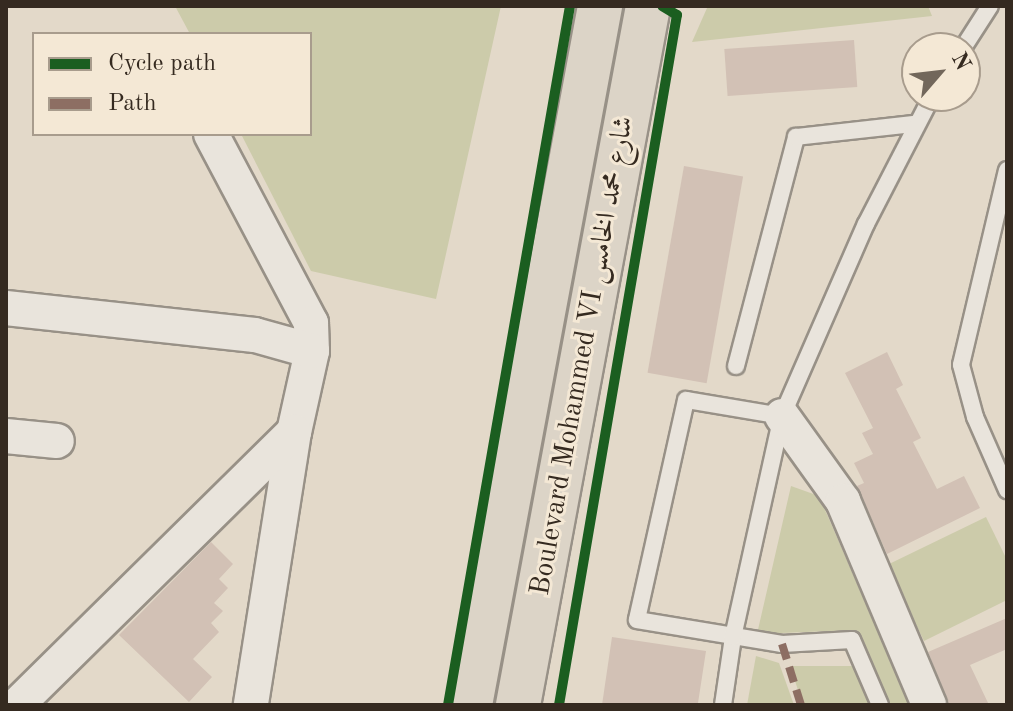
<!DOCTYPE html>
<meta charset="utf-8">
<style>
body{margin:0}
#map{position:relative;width:1013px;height:711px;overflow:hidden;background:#e3d9c9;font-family:"Old Standard TT",Amiri,serif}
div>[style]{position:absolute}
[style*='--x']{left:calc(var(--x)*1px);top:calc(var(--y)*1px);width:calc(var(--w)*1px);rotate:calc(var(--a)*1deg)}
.green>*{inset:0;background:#cccbaa}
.building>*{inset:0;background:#d2c1b5;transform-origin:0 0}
.roads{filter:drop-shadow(2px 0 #989187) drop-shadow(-2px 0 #989187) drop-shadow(0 2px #989187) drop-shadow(0 -2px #989187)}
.service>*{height:16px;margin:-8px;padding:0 8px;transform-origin:8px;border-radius:8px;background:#e9e4dc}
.minor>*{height:34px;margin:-17px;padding:0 17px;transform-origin:17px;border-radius:17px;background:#e9e4dc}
.primary>*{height:44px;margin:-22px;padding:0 22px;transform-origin:22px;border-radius:22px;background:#dcd4c7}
.quiet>*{height:8px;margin-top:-4px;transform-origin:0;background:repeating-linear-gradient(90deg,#8d6e63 0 16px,transparent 0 24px)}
.cycleway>*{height:10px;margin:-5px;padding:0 5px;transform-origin:5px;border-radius:5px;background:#1b5e20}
span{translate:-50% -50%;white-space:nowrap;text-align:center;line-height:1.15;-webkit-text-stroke:6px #f4e8d5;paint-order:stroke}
.street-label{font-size:28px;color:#352a20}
.frame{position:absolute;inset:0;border:8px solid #352a20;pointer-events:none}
.legend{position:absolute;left:32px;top:32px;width:280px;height:104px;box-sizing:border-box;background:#f4e8d5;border:2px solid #a89c8d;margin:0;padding:10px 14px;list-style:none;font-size:24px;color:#352a20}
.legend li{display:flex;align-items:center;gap:16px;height:40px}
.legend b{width:40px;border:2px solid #a89c8d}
.north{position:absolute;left:901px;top:32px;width:80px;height:80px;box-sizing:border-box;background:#f4e8d5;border:2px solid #a89c8d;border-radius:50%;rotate:62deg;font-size:22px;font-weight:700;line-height:32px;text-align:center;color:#352a20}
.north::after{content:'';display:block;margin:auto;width:28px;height:36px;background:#72675b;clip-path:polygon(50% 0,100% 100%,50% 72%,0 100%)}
</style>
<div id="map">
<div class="green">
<div style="clip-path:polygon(175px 6px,501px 6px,436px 299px,311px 271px,241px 134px,310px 134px,310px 34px,190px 34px)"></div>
<div style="clip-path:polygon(714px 6px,928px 6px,932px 16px,692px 42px,707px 8px)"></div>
<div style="clip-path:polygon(791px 486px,819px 496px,909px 703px,890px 705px,857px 630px,757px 634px)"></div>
<div style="clip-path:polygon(986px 517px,1007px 560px,1007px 600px,924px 641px,887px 565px)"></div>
<div style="clip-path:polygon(756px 656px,779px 663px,794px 705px,747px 705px)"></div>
<div style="clip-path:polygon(790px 666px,854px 666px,870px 705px,803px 705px)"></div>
</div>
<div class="building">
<div style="left:854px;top:40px;width:47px;height:130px;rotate:86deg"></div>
<div style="left:684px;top:166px;width:60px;height:210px;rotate:10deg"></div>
<div style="clip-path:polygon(887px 352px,903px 385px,896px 389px,921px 438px,913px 442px,937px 489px,964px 476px,980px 508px,887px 554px,857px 486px,864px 483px,854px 463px,873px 454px,862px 433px,873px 428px,845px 373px)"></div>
<div style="clip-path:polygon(211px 542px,233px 564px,219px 579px,228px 588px,214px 603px,223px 611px,211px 623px,219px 632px,193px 659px,212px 677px,189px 702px,119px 635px)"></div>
<div style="clip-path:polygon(1007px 618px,1007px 649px,970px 665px,989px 705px,949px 705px,928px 652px)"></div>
<div style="clip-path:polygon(612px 637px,706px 651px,698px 703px,602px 705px)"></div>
</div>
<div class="roads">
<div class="service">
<div style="--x:963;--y:48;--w:50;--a:-57.3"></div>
<div style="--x:1007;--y:170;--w:200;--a:103.3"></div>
<div style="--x:961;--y:365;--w:54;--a:74.9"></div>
<div style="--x:975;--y:417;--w:80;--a:66.3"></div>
<div style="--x:736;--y:366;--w:237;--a:-75.3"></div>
<div style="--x:796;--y:137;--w:119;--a:-6.3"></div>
<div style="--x:782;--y:416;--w:97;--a:-170.5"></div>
<div style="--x:686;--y:400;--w:225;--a:102.6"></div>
<div style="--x:637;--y:620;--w:147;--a:9.4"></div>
<div style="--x:782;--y:644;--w:70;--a:-3.3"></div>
<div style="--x:852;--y:640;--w:71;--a:66.7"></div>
<div style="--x:723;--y:705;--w:69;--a:-81.6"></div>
<div style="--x:733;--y:637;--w:226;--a:-77.5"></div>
<div style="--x:782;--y:416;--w:210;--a:-66.4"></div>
<div style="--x:866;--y:224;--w:144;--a:-62.7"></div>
</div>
<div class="minor">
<div style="--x:211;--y:134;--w:214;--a:62.1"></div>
<div style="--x:311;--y:323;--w:28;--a:88"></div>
<div style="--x:312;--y:351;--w:83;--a:102.5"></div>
<div style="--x:294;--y:432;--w:276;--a:99"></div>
<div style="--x:6;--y:308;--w:250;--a:6.2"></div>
<div style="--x:255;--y:335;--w:59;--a:15.7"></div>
<div style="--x:782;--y:416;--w:105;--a:54.3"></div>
<div style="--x:843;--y:501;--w:221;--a:67.1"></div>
<div style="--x:6;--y:436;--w:51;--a:5.6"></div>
<div style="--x:17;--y:705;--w:389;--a:-44.6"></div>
</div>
<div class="primary">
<div style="--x:470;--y:705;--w:711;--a:-79.46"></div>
<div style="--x:518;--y:705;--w:711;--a:-79.46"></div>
</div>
</div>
<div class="quiet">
<div style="--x:782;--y:644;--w:64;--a:72.7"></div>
</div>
<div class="cycleway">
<div style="--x:448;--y:705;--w:710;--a:-80.1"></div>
<div style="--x:559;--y:705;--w:700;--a:-80.3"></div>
<div style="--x:677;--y:15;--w:17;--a:-149"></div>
</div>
<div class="street-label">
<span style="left:583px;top:356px;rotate:-80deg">Boulevard Mohammed VI شارع محمد الخامس</span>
</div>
<div class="frame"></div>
<ul class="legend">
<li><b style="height:10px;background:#1b5e20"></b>Cycle path</li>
<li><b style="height:10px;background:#8d6e63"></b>Path</li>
</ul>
<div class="north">N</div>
</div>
